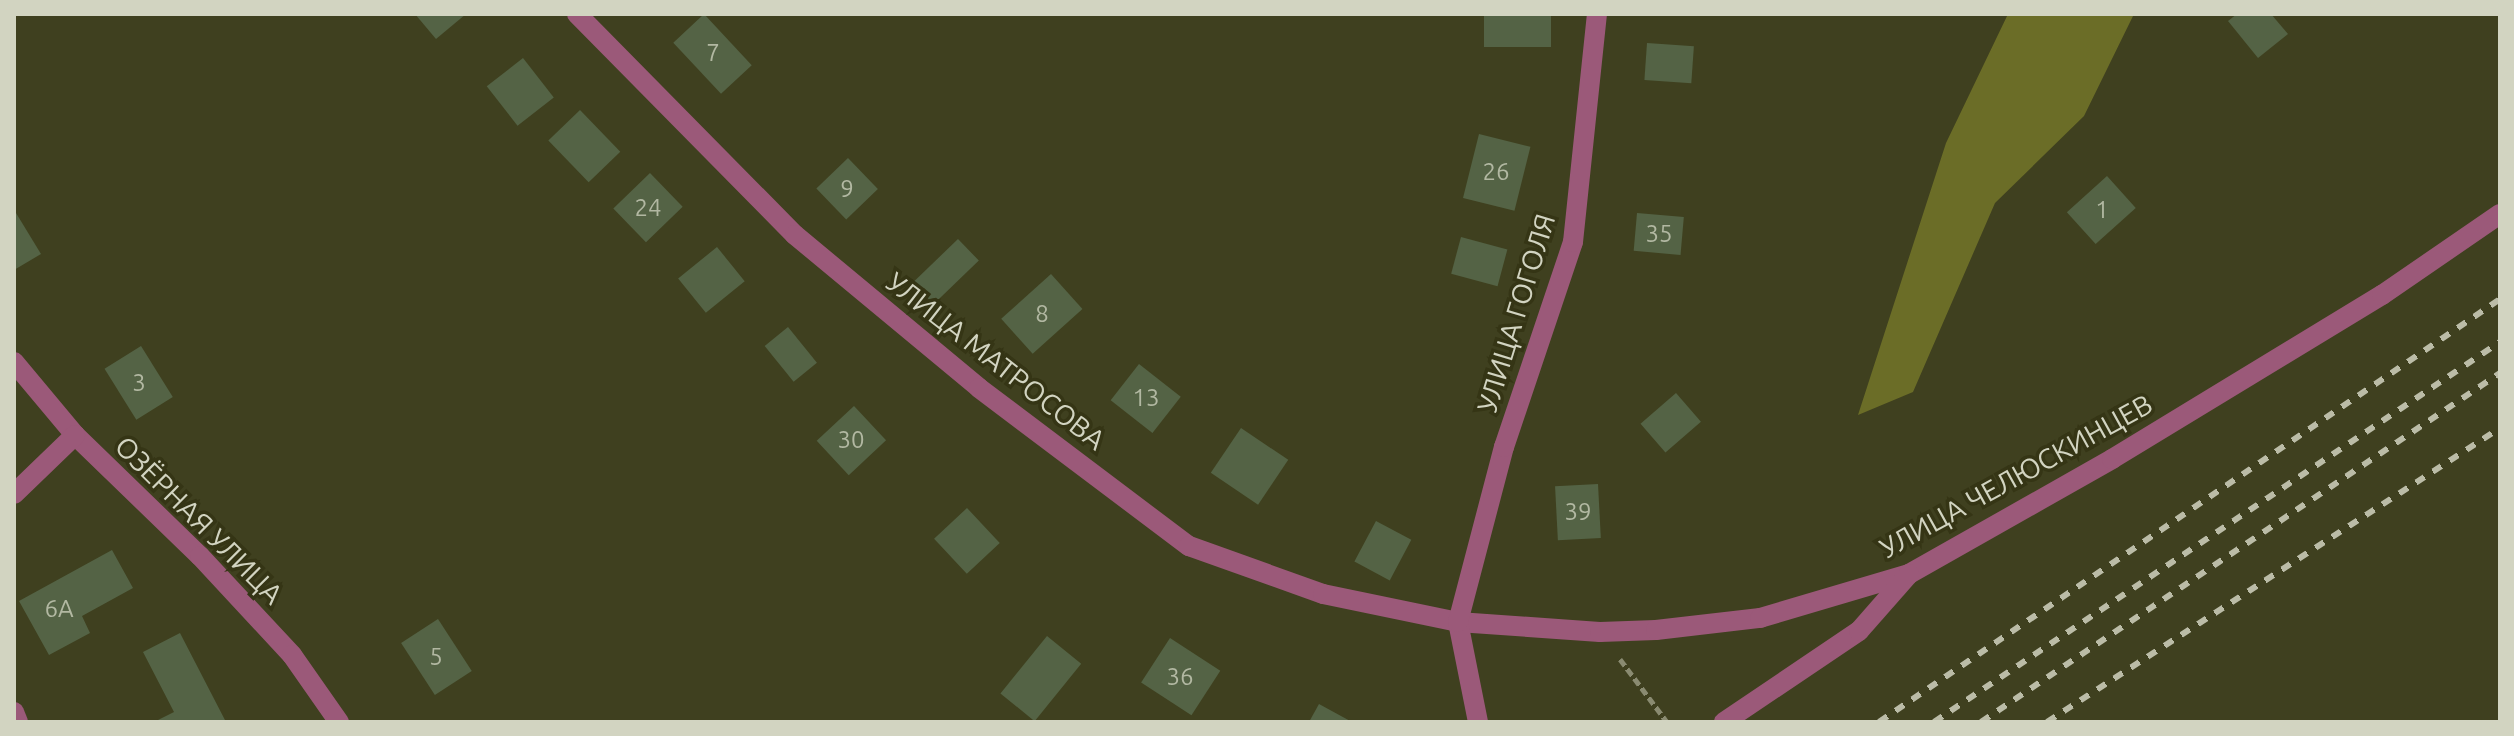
<!DOCTYPE html>
<meta charset="utf-8">
<style>
body{margin:0}
#map{position:relative;width:2514px;height:736px;overflow:hidden;background:#3f401f;font-family:Ubuntu,sans-serif}
div>[style]{position:absolute}
[style*='--x']{left:calc(var(--x)*1px);top:calc(var(--y)*1px);width:calc(var(--w)*1px);rotate:calc(var(--a)*1deg)}
.forest>*{inset:0;background:#6b6d27}
.building>*{inset:0;background:#546345;transform-origin:0 0}
.path>*{height:5px;margin-top:-2.5px;transform-origin:0;background:repeating-linear-gradient(90deg,#8a8b71 0 8px,transparent 0 12px)}
.minor>*{height:20px;margin:-10px;padding:0 10px;transform-origin:10px;border-radius:10px;background:#9b5979}
.rail>*{height:6px;margin-top:-3px;transform-origin:0;background:repeating-linear-gradient(90deg,#bbbca7 0 10px,transparent 0 20px)}
span{translate:-50% -50%;white-space:nowrap;text-align:center;line-height:1.15;-webkit-text-stroke:7px #353515;paint-order:stroke}
.number-label{font-size:24px;color:#b2b8a2}
.number-label span{-webkit-text-stroke-width:0}
.street-label{font-size:28px;color:#d2d4c1}
.frame{position:absolute;inset:0;border:16px solid #d2d4c1;pointer-events:none}
</style>
<div id="map">
<div class="forest">
<div style="clip-path:polygon(2008px 14px,2134px 14px,2084px 116px,1995px 203px,1913px 392px,1858px 415px,1946px 143px)"></div>
</div>
<div class="building">
<div style="clip-path:polygon(415px 14px,466px 14px,436px 39px)"></div>
<div style="left:704px;top:14px;width:70px;height:42px;rotate:47deg"></div>
<div style="left:1484px;top:14px;width:67px;height:33px"></div>
<div style="clip-path:polygon(2237px 14px,2271px 14px,2288px 34px,2258px 58px,2228px 21px)"></div>
<div style="left:1647px;top:43px;width:47px;height:37px;rotate:4deg"></div>
<div style="left:523px;top:58px;width:50px;height:46px;rotate:52deg"></div>
<div style="left:580px;top:110px;width:58px;height:44px;rotate:46deg"></div>
<div style="left:1479px;top:134px;width:53px;height:66px;rotate:14deg"></div>
<div style="left:848px;top:158px;width:43px;height:44px;rotate:46deg"></div>
<div style="left:650px;top:173px;width:47px;height:51px;rotate:46deg"></div>
<div style="left:2107px;top:176px;width:43px;height:54px;rotate:48deg"></div>
<div style="clip-path:polygon(16px 213px,41px 254px,14px 270px,14px 215px)"></div>
<div style="left:1637px;top:213px;width:47px;height:38px;rotate:5deg"></div>
<div style="left:1461px;top:237px;width:48px;height:38px;rotate:15deg"></div>
<div style="left:958px;top:239px;width:30px;height:63px;rotate:46deg"></div>
<div style="left:717px;top:247px;width:44px;height:50px;rotate:51deg"></div>
<div style="left:1051px;top:274px;width:47px;height:67px;rotate:48deg"></div>
<div style="left:788px;top:327px;width:46px;height:30px;rotate:51deg"></div>
<div style="left:141px;top:346px;width:60px;height:43px;rotate:58deg"></div>
<div style="left:1139px;top:364px;width:53px;height:46px;rotate:38deg"></div>
<div style="left:1676px;top:393px;width:38px;height:47px;rotate:49deg"></div>
<div style="left:854px;top:406px;width:47px;height:51px;rotate:47deg"></div>
<div style="left:1241px;top:428px;width:57px;height:54px;rotate:34deg"></div>
<div style="left:1598px;top:484px;width:54px;height:43px;rotate:87deg"></div>
<div style="left:967px;top:508px;width:48px;height:45px;rotate:47deg"></div>
<div style="left:1376px;top:521px;width:40px;height:46px;rotate:28deg"></div>
<div style="clip-path:polygon(112px 550px,133px 588px,82px 616px,90px 633px,49px 655px,19px 601px)"></div>
<div style="left:438px;top:619px;width:62px;height:44px;rotate:57deg"></div>
<div style="clip-path:polygon(180px 633px,226px 722px,154px 722px,174px 712px,143px 652px)"></div>
<div style="left:1047px;top:636px;width:44px;height:74px;rotate:39deg"></div>
<div style="left:1170px;top:638px;width:60px;height:53px;rotate:33deg"></div>
<div style="clip-path:polygon(1319px 704px,1352px 722px,1309px 722px)"></div>
</div>
<div class="path">
<div style="--x:1620;--y:659;--w:79;--a:53.3"></div>
</div>
<div class="minor">
<div style="--x:577;--y:14;--w:310;--a:45.4"></div>
<div style="--x:795;--y:235;--w:239;--a:39.7"></div>
<div style="--x:979;--y:388;--w:263;--a:37"></div>
<div style="--x:1189;--y:546;--w:142;--a:19.7"></div>
<div style="--x:1323;--y:594;--w:138;--a:11.7"></div>
<div style="--x:1458;--y:622;--w:142;--a:4"></div>
<div style="--x:1600;--y:632;--w:56;--a:-2"></div>
<div style="--x:1656;--y:630;--w:105;--a:-6.6"></div>
<div style="--x:1760;--y:618;--w:155;--a:-16.5"></div>
<div style="--x:1909;--y:574;--w:233;--a:-29.5"></div>
<div style="--x:2112;--y:459;--w:316;--a:-31.3"></div>
<div style="--x:2382;--y:295;--w:143;--a:-34.5"></div>
<div style="--x:14;--y:362;--w:95;--a:50.1"></div>
<div style="--x:75;--y:435;--w:174;--a:44.1"></div>
<div style="--x:200;--y:556;--w:135;--a:47.1"></div>
<div style="--x:292;--y:655;--w:82;--a:55"></div>
<div style="--x:14;--y:494;--w:85;--a:-44"></div>
<div style="--x:14;--y:712;--w:11;--a:68"></div>
<div style="--x:1478;--y:722;--w:102;--a:-101.3"></div>
<div style="--x:1458;--y:622;--w:181;--a:-75.3"></div>
<div style="--x:1504;--y:447;--w:216;--a:-71.4"></div>
<div style="--x:1573;--y:242;--w:229;--a:-84"></div>
<div style="--x:1724;--y:722;--w:163;--a:-34"></div>
<div style="--x:1859;--y:631;--w:76;--a:-48.7"></div>
</div>
<div class="rail">
<div style="--x:1879;--y:722;--w:751;--a:-34.26"></div>
<div style="--x:1934;--y:722;--w:682;--a:-33.88"></div>
<div style="--x:1981;--y:722;--w:625;--a:-33.92"></div>
<div style="--x:2047;--y:722;--w:540;--a:-32.98"></div>
</div>
<div class="number-label">
<span style="left:713px;top:53px">7</span>
<span style="left:1496px;top:172px">26</span>
<span style="left:847px;top:189px">9</span>
<span style="left:648px;top:208px">24</span>
<span style="left:2102px;top:210px">1</span>
<span style="left:1659px;top:234px">35</span>
<span style="left:1042px;top:314px">8</span>
<span style="left:139px;top:383px">3</span>
<span style="left:1146px;top:398px">13</span>
<span style="left:851px;top:440px">30</span>
<span style="left:1578px;top:512px">39</span>
<span style="left:59px;top:609px">6А</span>
<span style="left:436px;top:657px">5</span>
<span style="left:1180px;top:677px">36</span>
</div>
<div class="street-label">
<span style="left:1516px;top:313px;rotate:-73deg">УЛИЦА ГОГОЛЯ</span>
<span style="left:996px;top:361px;rotate:38deg">УЛИЦА МАТРОСОВА</span>
<span style="left:2016px;top:476px;rotate:-29deg">УЛИЦА ЧЕЛЮСКИНЦЕВ</span>
<span style="left:199px;top:520px;rotate:45deg">ОЗЁРНАЯ УЛИЦА</span>
</div>
<div class="frame"></div>
</div>
